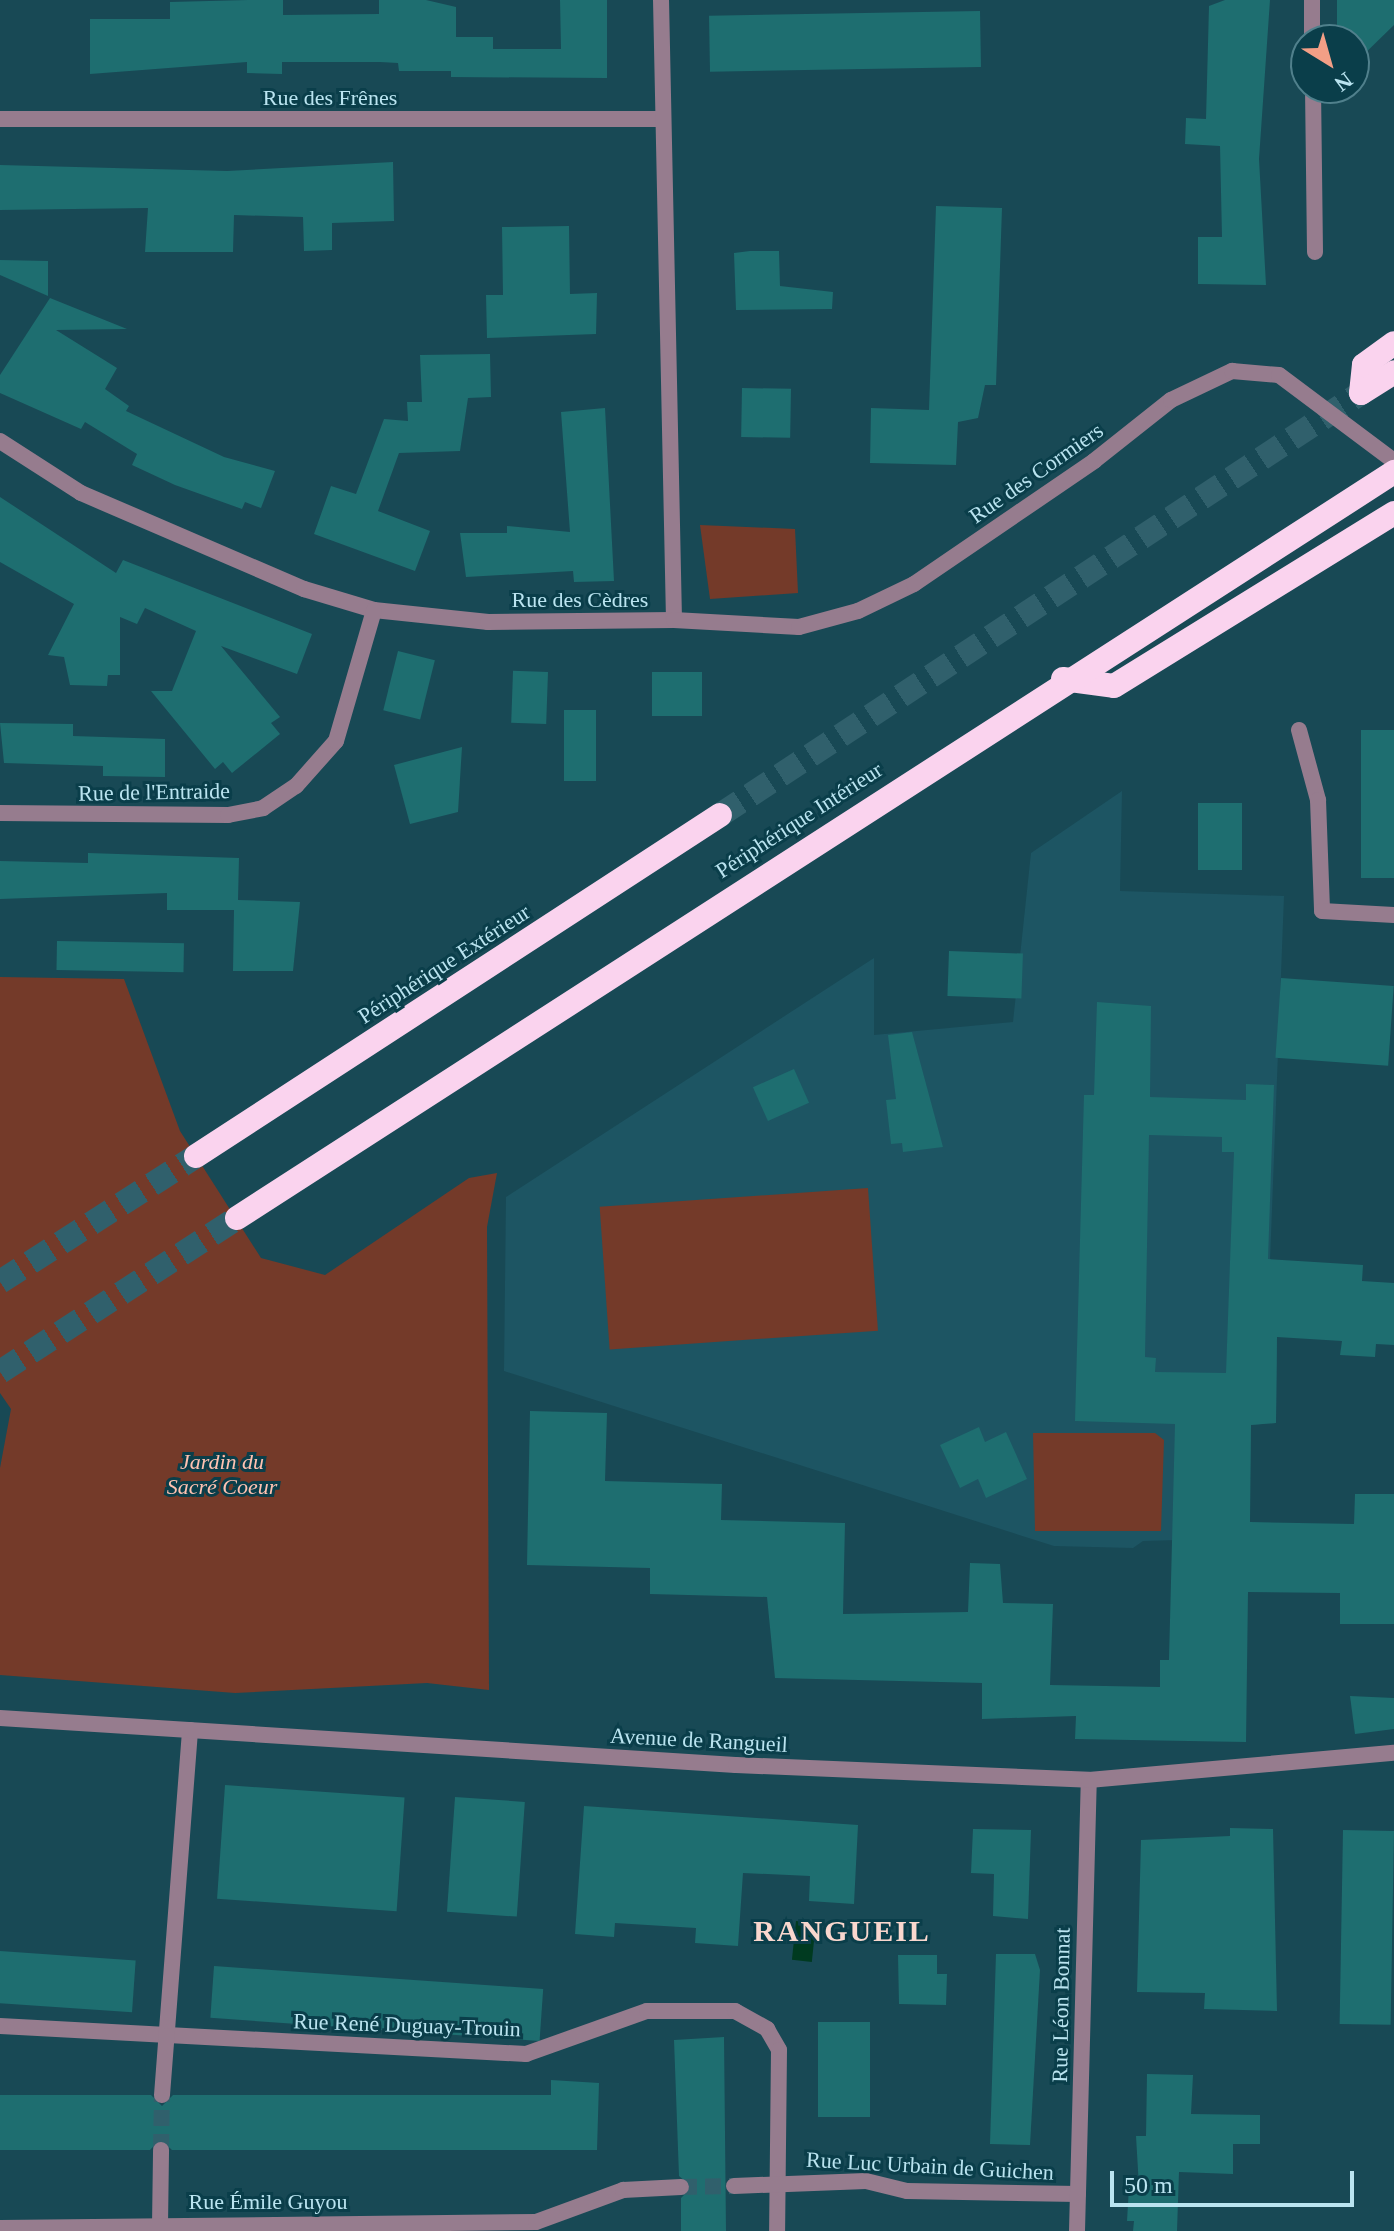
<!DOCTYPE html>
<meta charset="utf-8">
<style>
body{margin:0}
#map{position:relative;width:1394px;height:2231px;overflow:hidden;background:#184955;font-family:Georgia,serif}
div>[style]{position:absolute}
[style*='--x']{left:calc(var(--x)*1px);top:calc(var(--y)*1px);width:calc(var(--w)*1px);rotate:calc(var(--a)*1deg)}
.built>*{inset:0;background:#1d5563}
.green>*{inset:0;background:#743a29;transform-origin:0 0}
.water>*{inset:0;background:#003a20;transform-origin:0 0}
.building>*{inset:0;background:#1e6e70;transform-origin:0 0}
.minor-tunnel>*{height:16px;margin-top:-8px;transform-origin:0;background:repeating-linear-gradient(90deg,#30606c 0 16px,transparent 0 24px)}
.motorway-tunnel>*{height:24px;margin-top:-12px;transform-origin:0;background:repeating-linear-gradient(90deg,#30606c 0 24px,transparent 0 36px)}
.minor>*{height:16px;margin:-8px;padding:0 8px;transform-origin:8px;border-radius:8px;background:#967c8e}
.tertiary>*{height:16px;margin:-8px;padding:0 8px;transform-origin:8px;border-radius:8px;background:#967c8e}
.motorway>*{height:24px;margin:-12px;padding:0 12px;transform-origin:12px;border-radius:12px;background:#fad3ee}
span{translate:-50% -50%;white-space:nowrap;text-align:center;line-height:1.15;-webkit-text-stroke:6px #0a3e4a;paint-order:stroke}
.street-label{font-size:22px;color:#bae4f0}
.park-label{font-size:22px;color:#ffc2b1;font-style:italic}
.district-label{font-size:30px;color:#f9d7ce;font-weight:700;letter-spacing:2px}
.north{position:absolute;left:1290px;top:24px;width:80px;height:80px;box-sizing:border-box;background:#0a3e4a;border:2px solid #50808c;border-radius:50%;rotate:143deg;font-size:22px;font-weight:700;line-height:32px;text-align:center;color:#bae4f0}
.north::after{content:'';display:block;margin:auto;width:28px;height:36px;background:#f39f86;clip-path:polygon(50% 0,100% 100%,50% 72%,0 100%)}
.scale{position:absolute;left:1110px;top:2171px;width:244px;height:36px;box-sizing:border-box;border:4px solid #bae4f0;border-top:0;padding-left:10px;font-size:24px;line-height:28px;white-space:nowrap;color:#bae4f0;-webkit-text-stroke:6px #0a3e4a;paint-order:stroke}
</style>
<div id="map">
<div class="built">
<div style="clip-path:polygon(1122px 791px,1120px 891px,1284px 896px,1267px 1340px,1277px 1341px,1276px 1423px,1251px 1425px,1249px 1538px,1143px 1541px,1133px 1548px,1054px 1546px,504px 1371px,506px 1197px,874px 958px,874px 1035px,1013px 1022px,1031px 853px)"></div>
</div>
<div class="green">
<div style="clip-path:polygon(700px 525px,795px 529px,798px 593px,710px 599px)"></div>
<div style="clip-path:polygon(0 977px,124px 979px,180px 1131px,261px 1258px,325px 1275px,469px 1178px,497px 1173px,487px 1227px,489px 1690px,427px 1683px,235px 1693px,0 1675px,0 1468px,11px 1409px,0 1393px)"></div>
<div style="left:868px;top:1188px;width:143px;height:269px;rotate:86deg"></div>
<div style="clip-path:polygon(1033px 1433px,1155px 1433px,1164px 1440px,1161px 1531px,1035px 1531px)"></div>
</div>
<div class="water">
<div style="left:796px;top:1921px;width:20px;height:39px;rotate:6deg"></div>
</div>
<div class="building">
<div style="clip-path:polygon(248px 0,283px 0,283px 15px,379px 14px,379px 0,426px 0,456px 7px,456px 37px,493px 37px,493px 49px,561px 49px,560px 0,607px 0,607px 78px,451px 77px,451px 71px,399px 71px,398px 63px,380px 62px,282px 62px,282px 74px,247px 73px,247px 62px,90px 74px,90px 19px,170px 19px,170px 2px)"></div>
<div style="clip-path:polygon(1225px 0,1270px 0,1259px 159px,1266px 285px,1198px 284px,1198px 237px,1222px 237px,1220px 146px,1185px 144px,1186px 118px,1206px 119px,1209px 6px)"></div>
<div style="clip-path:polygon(1337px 0,1394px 0,1394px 25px,1354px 64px,1354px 40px,1337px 40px)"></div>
<div style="left:980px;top:11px;width:56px;height:271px;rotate:89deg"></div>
<div style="clip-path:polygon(393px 162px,394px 221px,332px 223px,332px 250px,304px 251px,303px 217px,234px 215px,233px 252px,145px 252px,148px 208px,0 210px,0 165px,227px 171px)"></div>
<div style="clip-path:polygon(936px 206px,1002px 208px,996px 385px,985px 385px,978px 418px,958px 422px,956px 465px,870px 463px,871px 408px,929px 410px)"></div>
<div style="clip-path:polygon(569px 226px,570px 294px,597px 293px,596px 334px,487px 338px,486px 295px,503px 295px,502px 227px)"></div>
<div style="clip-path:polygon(750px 251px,779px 251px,780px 286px,833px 292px,832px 309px,736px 310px,734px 253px)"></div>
<div style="clip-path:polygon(0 260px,48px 261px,48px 296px,0 275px)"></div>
<div style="clip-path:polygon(50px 298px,127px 329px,56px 330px,117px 368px,105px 389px,129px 406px,126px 411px,224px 457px,275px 471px,261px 508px,245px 502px,242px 509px,175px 485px,132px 465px,137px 454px,85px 422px,81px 429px,0 393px,0 375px)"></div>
<div style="clip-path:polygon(490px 354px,491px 397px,468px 398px,460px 451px,399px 453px,378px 511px,430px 531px,415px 571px,314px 534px,331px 486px,356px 494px,384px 419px,408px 421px,407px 402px,422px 402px,420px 355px)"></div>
<div style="left:742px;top:388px;width:49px;height:49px;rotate:1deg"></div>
<div style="clip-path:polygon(605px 408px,614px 581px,574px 582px,573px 571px,466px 577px,460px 533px,507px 533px,507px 526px,570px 532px,561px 412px)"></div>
<div style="clip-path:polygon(0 497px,116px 573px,123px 560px,312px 634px,297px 674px,221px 646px,280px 717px,271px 723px,280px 734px,232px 773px,223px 762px,215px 769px,151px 691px,172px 691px,196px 631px,145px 608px,137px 624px,120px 617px,120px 675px,108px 675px,107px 686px,70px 685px,64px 657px,48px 655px,74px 604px,0 562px)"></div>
<div style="left:398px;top:651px;width:38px;height:61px;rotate:14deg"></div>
<div style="left:548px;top:672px;width:52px;height:35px;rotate:92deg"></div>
<div style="left:652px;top:672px;width:50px;height:44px"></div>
<div style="left:564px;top:710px;width:32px;height:71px"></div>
<div style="clip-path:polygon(0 723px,73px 724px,73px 736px,165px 739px,165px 777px,103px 776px,103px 766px,4px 763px)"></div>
<div style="left:1361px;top:730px;width:33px;height:148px"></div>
<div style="clip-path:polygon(462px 747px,458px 812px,410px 824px,394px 765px)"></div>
<div style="left:1198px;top:803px;width:44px;height:67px"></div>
<div style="clip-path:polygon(88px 853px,239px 858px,238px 900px,300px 902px,293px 971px,233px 971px,234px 910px,167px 910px,167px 893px,0 899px,0 861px,88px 863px)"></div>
<div style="left:57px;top:941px;width:127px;height:29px;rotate:1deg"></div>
<div style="left:949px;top:951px;width:74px;height:45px;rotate:2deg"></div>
<div style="left:1281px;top:978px;width:113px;height:80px;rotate:4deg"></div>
<div style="clip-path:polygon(evenodd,1097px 1002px,1151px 1006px,1150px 1097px,1246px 1100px,1246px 1084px,1274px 1085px,1268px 1259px,1363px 1265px,1362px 1281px,1394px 1283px,1394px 1345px,1376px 1344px,1375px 1357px,1340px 1355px,1342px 1341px,1277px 1337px,1276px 1423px,1251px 1425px,1250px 1522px,1354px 1524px,1355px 1494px,1394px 1494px,1394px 1624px,1340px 1624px,1340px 1593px,1248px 1592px,1246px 1742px,1075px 1739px,1076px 1716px,982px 1719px,982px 1683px,775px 1678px,767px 1597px,650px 1594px,650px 1568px,527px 1565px,530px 1411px,607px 1413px,605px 1481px,722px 1484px,721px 1520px,845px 1523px,843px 1614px,968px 1612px,970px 1563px,1000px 1564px,1003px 1603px,1053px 1604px,1050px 1685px,1160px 1687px,1160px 1660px,1169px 1660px,1175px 1424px,1075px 1421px,1084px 1095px,1094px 1095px,1097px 1002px,1149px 1135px,1222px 1137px,1222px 1152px,1234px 1152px,1226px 1373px,1155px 1372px,1156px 1358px,1145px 1357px,1149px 1135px)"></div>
<div style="clip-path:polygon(912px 1032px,943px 1147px,903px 1152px,902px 1143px,891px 1144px,886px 1100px,896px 1099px,888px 1035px)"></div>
<div style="left:794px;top:1069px;width:37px;height:45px;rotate:66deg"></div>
<div style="clip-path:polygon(979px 1427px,985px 1442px,1006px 1432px,1027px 1479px,986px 1498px,978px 1479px,960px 1488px,940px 1445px)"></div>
<div style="clip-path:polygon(1350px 1696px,1394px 1698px,1394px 1729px,1355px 1734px)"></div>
<div style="left:225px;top:1785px;width:180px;height:114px;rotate:4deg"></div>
<div style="left:455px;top:1797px;width:70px;height:115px;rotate:4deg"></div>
<div style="clip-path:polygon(584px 1806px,858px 1825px,854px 1904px,809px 1901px,810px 1876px,743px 1873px,738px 1946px,695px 1943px,696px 1928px,615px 1923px,614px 1937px,575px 1934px)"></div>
<div style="clip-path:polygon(1230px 1828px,1273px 1829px,1277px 2011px,1204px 2009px,1205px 1993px,1137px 1992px,1141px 1840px,1230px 1836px)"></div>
<div style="clip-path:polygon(973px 1829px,1031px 1830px,1028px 1919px,993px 1916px,994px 1874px,971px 1873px)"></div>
<div style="left:1343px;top:1830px;width:51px;height:194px;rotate:1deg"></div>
<div style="left:0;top:1951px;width:136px;height:52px;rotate:4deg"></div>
<div style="clip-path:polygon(996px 1954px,1035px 1954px,1040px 1970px,1030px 2145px,990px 2144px)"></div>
<div style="clip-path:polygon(898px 1955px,937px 1955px,937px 1974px,947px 1974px,946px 2005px,899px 2004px)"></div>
<div style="left:214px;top:1966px;width:330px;height:52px;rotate:4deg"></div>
<div style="left:870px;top:2022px;width:95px;height:52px;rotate:90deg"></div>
<div style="clip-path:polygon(724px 2037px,726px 2231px,681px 2231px,681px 2198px,692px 2187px,679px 2176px,674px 2040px)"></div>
<div style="clip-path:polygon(1147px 2074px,1193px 2075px,1191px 2114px,1260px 2115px,1260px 2144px,1233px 2144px,1233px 2174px,1179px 2172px,1177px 2231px,1133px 2231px,1134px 2221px,1127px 2221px,1129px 2187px,1139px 2187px,1136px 2136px,1146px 2136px)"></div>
<div style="clip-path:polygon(551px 2080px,599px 2083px,597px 2150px,172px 2150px,160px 2139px,150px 2150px,0 2150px,0 2095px,151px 2095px,162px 2106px,173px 2095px,551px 2095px)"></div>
</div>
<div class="minor-tunnel">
<div style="--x:161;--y:2150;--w:55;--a:-89"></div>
<div style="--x:681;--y:2187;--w:53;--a:-1.1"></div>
</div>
<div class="motorway-tunnel">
<div style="--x:720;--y:815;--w:767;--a:-33.36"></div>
<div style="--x:0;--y:1282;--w:233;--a:-32.7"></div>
<div style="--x:0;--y:1372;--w:283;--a:-33"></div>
</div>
<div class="minor">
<div style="--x:1312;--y:0;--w:40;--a:90"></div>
<div style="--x:1313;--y:88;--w:164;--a:89.3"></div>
<div style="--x:0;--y:119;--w:660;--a:0"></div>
<div style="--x:0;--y:441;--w:96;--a:32.7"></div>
<div style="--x:81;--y:493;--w:243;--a:23.3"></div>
<div style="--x:304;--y:589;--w:73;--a:16.7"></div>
<div style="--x:374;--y:610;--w:115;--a:6"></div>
<div style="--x:488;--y:622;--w:186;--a:-0.6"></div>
<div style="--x:674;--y:620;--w:620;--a:-91.2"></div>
<div style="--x:674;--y:620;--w:125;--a:3.2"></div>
<div style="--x:799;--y:627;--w:61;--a:-15.2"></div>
<div style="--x:858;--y:611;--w:62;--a:-25.7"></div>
<div style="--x:914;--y:584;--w:218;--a:-34.3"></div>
<div style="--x:1094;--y:461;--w:98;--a:-38.4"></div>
<div style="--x:1171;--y:400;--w:68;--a:-25.4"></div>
<div style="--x:1232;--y:371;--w:47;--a:4.9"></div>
<div style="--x:1279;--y:375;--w:144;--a:36.8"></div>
<div style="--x:1299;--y:730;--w:73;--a:74.8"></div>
<div style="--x:1318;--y:800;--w:111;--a:87.9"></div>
<div style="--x:1322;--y:911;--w:72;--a:3.2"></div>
<div style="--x:0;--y:813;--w:228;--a:0.5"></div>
<div style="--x:228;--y:815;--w:36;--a:-11"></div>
<div style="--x:263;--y:808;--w:40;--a:-34"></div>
<div style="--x:296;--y:786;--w:60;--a:-48.4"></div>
<div style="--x:336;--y:741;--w:136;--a:-73.8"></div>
<div style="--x:0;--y:2026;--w:527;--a:3.05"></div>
<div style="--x:526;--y:2054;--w:128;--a:-19.6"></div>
<div style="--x:647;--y:2011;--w:88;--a:0"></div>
<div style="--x:735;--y:2011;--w:37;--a:29"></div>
<div style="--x:767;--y:2029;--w:24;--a:60"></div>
<div style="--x:779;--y:2050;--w:181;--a:90.6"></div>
<div style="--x:162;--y:2095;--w:366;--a:-85.6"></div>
<div style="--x:734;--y:2186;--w:132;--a:-2.2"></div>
<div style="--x:866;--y:2181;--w:42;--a:13.7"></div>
<div style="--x:907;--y:2191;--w:171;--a:1"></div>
<div style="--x:160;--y:2225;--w:75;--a:-89.2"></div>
<div style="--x:0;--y:2228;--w:536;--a:-0.64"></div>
<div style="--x:536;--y:2222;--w:93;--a:-20.2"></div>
<div style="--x:623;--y:2190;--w:58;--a:-3"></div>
<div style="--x:1077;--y:2231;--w:451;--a:-88.5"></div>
</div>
<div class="tertiary">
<div style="--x:0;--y:1718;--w:737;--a:3.65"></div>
<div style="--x:736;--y:1765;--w:353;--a:2.4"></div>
<div style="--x:1089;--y:1780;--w:306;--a:-5.1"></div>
</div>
<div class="motorway">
<div style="--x:1361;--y:393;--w:28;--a:-84"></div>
<div style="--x:1364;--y:365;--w:37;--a:-36"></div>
<div style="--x:1361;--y:393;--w:39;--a:-32"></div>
<div style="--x:1063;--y:679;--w:51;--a:7.8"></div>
<div style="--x:1114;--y:686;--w:329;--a:-31.7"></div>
<div style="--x:196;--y:1156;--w:625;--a:-33.05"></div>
<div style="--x:237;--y:1218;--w:1377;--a:-32.81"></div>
</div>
<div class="street-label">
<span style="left:330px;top:98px">Rue des Frênes</span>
<span style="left:1036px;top:473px;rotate:-35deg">Rue des Cormiers</span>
<span style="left:580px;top:600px">Rue des Cèdres</span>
<span style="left:154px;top:792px;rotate:-1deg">Rue de l'Entraide</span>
<span style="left:799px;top:820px;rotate:-33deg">Périphérique Intérieur</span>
<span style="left:444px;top:964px;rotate:-33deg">Périphérique Extérieur</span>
<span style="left:699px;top:1740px;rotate:3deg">Avenue de Rangueil</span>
<span style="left:1061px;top:2005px;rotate:-89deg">Rue Léon Bonnat</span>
<span style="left:407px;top:2025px;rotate:2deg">Rue René Duguay-Trouin</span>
<span style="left:930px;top:2166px;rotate:3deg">Rue Luc Urbain de Guichen</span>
<span style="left:268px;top:2202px">Rue Émile Guyou</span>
</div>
<div class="park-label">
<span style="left:222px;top:1474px">Jardin du<br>Sacré Coeur</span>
</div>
<div class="district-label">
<span style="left:842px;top:1931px">RANGUEIL</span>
</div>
<div class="north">N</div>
<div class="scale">50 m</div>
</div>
